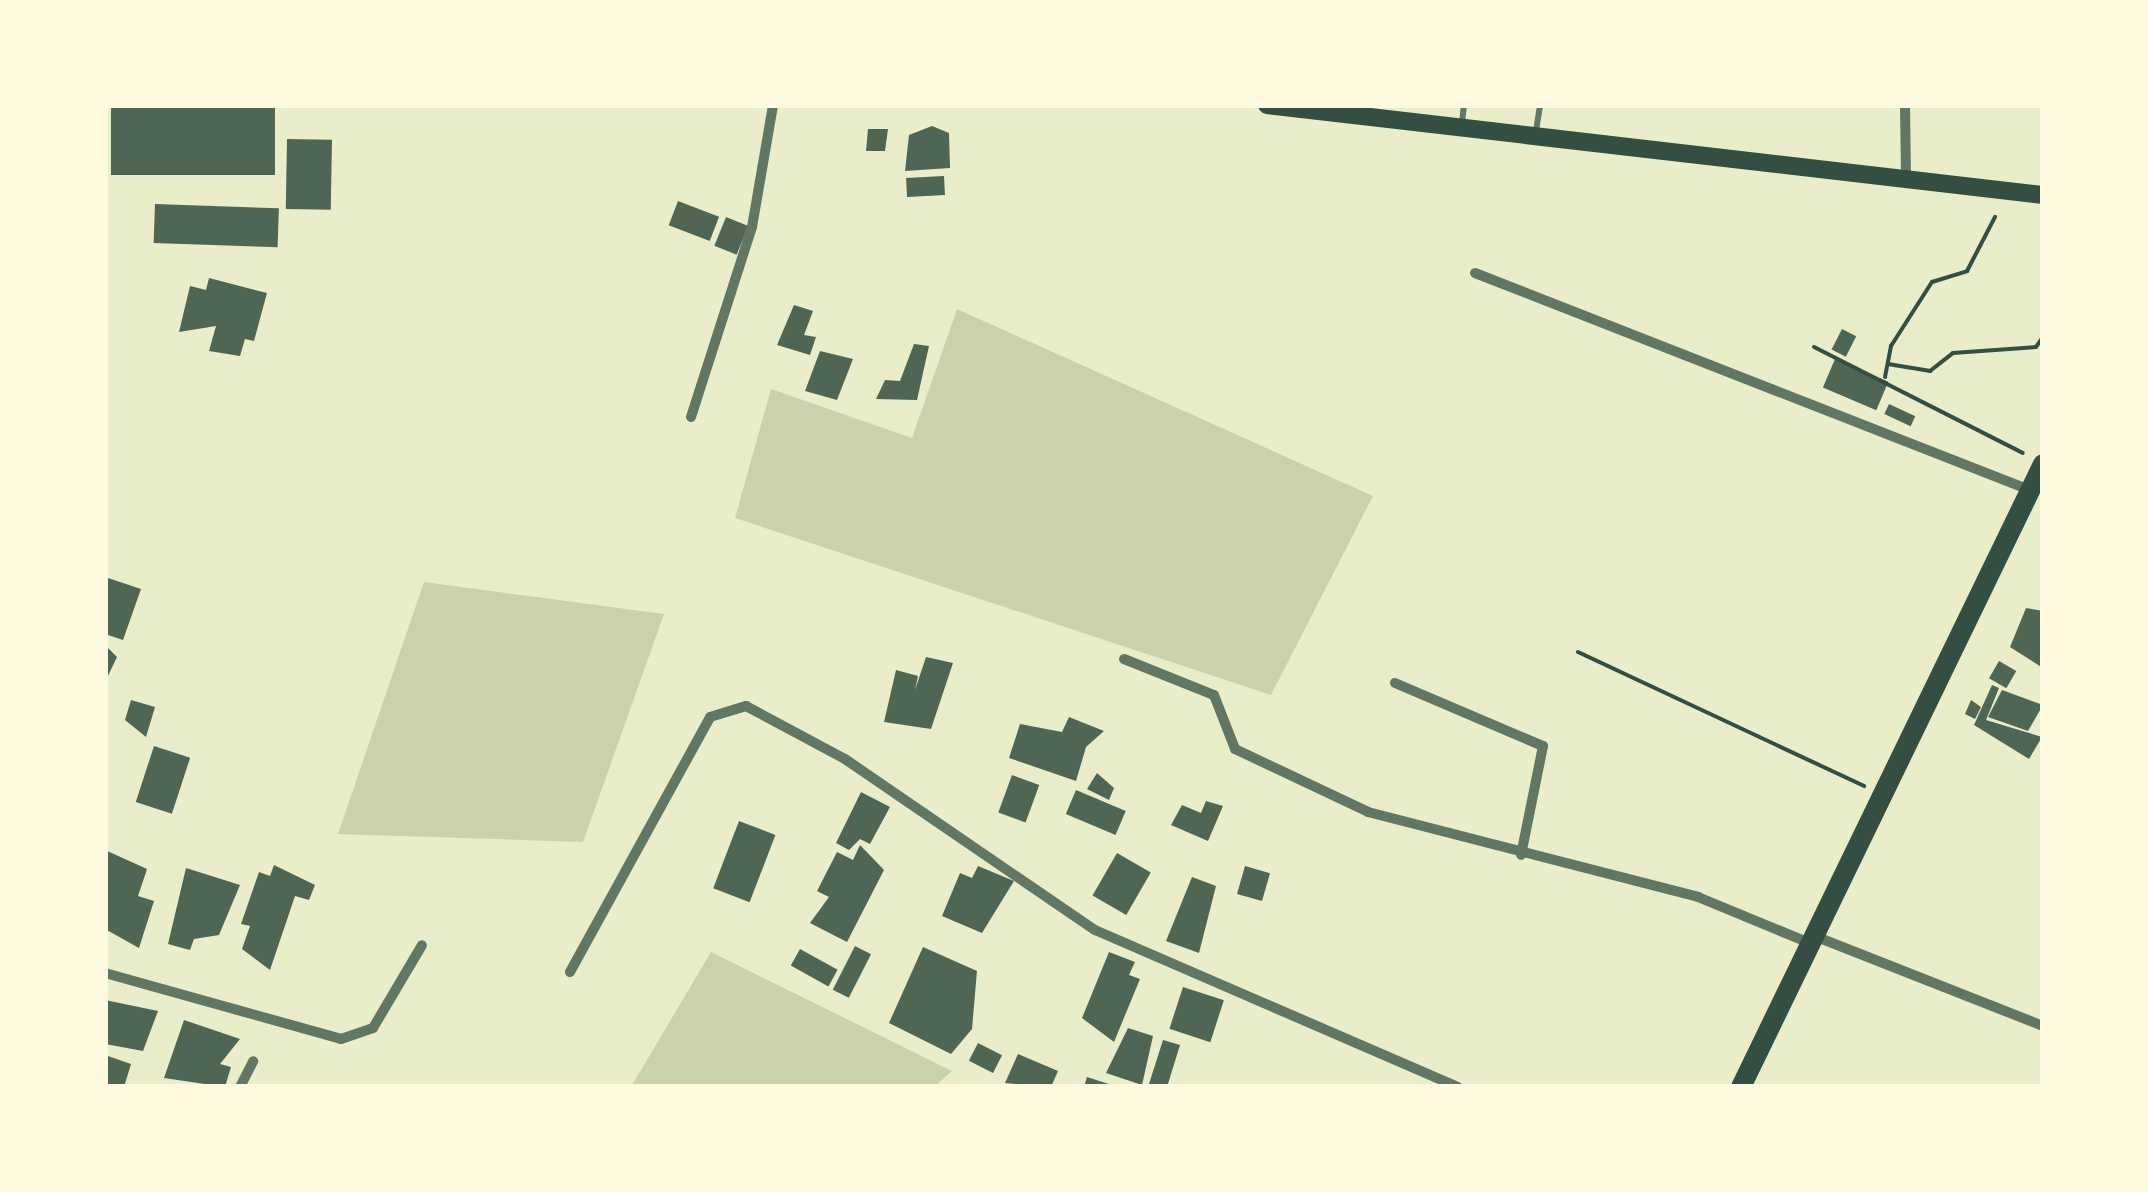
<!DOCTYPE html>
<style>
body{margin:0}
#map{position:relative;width:2148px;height:1192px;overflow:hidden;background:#e9edc9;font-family:Signika,sans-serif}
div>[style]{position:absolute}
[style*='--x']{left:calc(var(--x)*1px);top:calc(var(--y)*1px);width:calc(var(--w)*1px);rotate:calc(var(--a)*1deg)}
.green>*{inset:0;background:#cad2ad}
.building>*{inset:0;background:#4f6655;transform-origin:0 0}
.path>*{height:4px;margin:-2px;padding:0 2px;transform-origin:2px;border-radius:2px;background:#344e41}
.service>*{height:6px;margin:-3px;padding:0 3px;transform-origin:3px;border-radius:3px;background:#617663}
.minor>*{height:10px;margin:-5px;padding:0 5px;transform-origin:5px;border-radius:5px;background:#617663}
.secondary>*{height:18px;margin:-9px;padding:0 9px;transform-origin:9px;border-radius:9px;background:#344e41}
.primary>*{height:20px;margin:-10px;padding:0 10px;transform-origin:10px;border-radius:10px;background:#344e41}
span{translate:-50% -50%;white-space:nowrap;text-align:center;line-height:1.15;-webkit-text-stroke:10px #fefae0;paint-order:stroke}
.frame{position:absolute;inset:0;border:108px solid #fefae0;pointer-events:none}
</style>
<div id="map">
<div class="green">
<div style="clip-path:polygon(957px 309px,1373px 496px,1271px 695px,735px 518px,771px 389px,912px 438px)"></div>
<div style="clip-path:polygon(424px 582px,664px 614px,583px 842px,338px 834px)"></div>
<div style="clip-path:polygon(711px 952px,952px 1071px,934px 1087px,631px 1087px)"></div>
</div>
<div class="building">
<div style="left:111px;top:105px;width:164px;height:70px"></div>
<div style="clip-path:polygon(932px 126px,949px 133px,950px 168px,905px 171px,909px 135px)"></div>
<div style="clip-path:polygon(868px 129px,888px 129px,885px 151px,866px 151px)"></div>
<div style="left:287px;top:139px;width:45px;height:70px;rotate:1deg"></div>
<div style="left:944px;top:176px;width:19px;height:38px;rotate:87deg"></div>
<div style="left:678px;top:201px;width:44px;height:26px;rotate:21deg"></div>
<div style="left:155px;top:204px;width:124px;height:39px;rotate:2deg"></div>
<div style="left:726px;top:217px;width:24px;height:31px;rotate:22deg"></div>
<div style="clip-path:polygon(209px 278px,267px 293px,254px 341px,245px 339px,240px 356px,209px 351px,216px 326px,179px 332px,190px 286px,206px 290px)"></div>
<div style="clip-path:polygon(794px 305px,813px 311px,804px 335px,816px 337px,810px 355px,777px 345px)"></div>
<div style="left:1842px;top:329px;width:16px;height:23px;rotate:27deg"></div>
<div style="clip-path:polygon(914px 344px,929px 346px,917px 400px,876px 399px,885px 380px,900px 381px)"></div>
<div style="clip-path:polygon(820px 351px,853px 359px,837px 400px,805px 391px)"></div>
<div style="left:1835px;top:359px;width:58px;height:31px;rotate:23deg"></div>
<div style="left:1889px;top:404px;width:29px;height:11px;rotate:25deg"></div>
<div style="clip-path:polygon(105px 577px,141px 589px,123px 640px,105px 634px)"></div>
<div style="clip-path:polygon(2026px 608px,2043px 611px,2043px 668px,2010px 647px)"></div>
<div style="clip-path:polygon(105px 645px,117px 657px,106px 680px,105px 680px)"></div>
<div style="clip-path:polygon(926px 657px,953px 663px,931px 729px,884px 722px,896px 670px,918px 676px,915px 690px)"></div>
<div style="left:1999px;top:661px;width:20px;height:20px;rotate:30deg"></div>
<div style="clip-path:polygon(1992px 685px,1999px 688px,1986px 720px,2042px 737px,2029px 759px,1974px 725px)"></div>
<div style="clip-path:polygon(2002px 690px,2043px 705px,2028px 731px,1988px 717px)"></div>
<div style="clip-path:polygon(131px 700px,155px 707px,146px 737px,125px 720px)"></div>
<div style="clip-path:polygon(1971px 700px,1981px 707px,1975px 719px,1965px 714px)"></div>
<div style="clip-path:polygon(1069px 717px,1104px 731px,1086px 747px,1076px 781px,1009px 758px,1020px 724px,1062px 732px)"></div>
<div style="left:154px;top:746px;width:38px;height:59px;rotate:18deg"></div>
<div style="clip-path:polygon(1097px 773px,1114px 788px,1109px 800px,1087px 789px)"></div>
<div style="left:1012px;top:775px;width:29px;height:40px;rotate:20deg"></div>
<div style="left:1076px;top:790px;width:54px;height:26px;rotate:23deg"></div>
<div style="clip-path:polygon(861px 792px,890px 807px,870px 844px,860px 839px,849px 850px,836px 843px)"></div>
<div style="clip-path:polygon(1206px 801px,1223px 806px,1208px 841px,1171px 825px,1182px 805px,1201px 813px)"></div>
<div style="left:739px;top:821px;width:39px;height:72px;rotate:21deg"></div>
<div style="clip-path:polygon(860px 845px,884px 870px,847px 942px,810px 923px,829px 897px,817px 891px,837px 852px,853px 860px)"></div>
<div style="clip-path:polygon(105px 850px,147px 869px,138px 896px,154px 901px,139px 948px,105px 929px)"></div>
<div style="left:1117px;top:853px;width:39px;height:49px;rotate:30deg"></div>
<div style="clip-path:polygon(274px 865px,315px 885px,309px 900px,295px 896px,270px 970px,242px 949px,250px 926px,241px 924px,259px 872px,270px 876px)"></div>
<div style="clip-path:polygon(978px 866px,1014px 881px,982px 933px,942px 916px,960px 873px,972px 878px)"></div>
<div style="left:1245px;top:866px;width:26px;height:29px;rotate:16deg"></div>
<div style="clip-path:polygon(186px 868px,240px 885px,219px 935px,194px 939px,190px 950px,168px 944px)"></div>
<div style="clip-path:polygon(1192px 877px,1216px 886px,1199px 953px,1166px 941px)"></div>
<div style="left:855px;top:946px;width:18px;height:49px;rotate:27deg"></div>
<div style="clip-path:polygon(923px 947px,977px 971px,972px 1029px,951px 1054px,889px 1023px)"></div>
<div style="left:800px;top:949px;width:43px;height:19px;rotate:29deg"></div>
<div style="clip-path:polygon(1109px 952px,1135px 962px,1129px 975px,1140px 979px,1114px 1042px,1082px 1018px)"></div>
<div style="left:1183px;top:987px;width:43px;height:44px;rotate:18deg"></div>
<div style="clip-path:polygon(105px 1000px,158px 1011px,143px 1051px,105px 1044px)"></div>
<div style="clip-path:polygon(184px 1020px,240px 1039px,220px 1064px,231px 1067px,225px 1087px,164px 1078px)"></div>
<div style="clip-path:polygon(1128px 1028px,1153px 1036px,1142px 1085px,1106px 1073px)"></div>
<div style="clip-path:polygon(1163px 1040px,1180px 1045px,1167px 1087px,1158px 1087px,1149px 1084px)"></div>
<div style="left:978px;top:1043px;width:27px;height:20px;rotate:27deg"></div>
<div style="clip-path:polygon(1018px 1054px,1058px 1071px,1051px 1087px,1005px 1083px)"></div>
<div style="clip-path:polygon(105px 1055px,131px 1064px,124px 1087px,105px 1087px)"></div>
<div style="clip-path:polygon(1087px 1077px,1115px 1086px,1115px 1087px,1084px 1087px)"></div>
</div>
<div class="path">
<div style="--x:1814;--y:347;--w:234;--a:26.9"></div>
<div style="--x:1888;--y:364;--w:43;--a:9.5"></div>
<div style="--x:1930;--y:371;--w:29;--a:-38"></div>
<div style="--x:1953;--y:353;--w:83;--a:-4.1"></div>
<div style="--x:2036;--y:347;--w:12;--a:-55"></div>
<div style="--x:1885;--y:377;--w:32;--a:-79"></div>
<div style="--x:1891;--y:346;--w:76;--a:-57.4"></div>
<div style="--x:1932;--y:282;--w:37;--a:-17"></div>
<div style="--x:1967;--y:271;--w:61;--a:-62.6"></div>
<div style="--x:1578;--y:652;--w:316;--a:25.1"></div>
</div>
<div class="service">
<div style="--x:1462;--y:123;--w:18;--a:-84"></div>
<div style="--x:1536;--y:131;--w:26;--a:-81"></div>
</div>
<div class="minor">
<div style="--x:1905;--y:105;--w:72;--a:89.2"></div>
<div style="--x:1475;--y:273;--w:596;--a:21.36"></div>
<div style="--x:691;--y:417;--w:200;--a:-72.2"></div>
<div style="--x:752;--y:227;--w:124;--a:-80.2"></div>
<div style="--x:1124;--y:659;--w:97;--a:21.8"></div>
<div style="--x:1214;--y:695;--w:58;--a:68.7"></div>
<div style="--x:1235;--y:749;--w:147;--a:25.3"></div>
<div style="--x:1368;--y:812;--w:341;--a:14.4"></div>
<div style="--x:1698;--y:897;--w:123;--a:22.4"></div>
<div style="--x:1395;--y:683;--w:161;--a:23.1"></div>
<div style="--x:1543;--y:746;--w:111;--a:101.4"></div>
<div style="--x:1817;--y:937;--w:243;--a:21.5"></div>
<div style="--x:570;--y:972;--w:291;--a:-61.2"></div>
<div style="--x:710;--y:717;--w:38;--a:-17"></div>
<div style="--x:746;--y:706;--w:112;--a:28.2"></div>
<div style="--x:845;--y:759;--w:303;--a:34.4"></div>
<div style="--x:1095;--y:930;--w:395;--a:23.4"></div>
<div style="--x:105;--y:973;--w:245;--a:15.6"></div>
<div style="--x:341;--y:1039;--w:34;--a:-19"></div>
<div style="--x:373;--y:1028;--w:96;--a:-59.4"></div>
<div style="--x:240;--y:1087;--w:29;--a:-63"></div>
</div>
<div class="secondary">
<div style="--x:1267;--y:105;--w:781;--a:6.62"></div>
</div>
<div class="primary">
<div style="--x:1741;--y:1087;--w:692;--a:-64.14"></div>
</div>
<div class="frame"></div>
</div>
